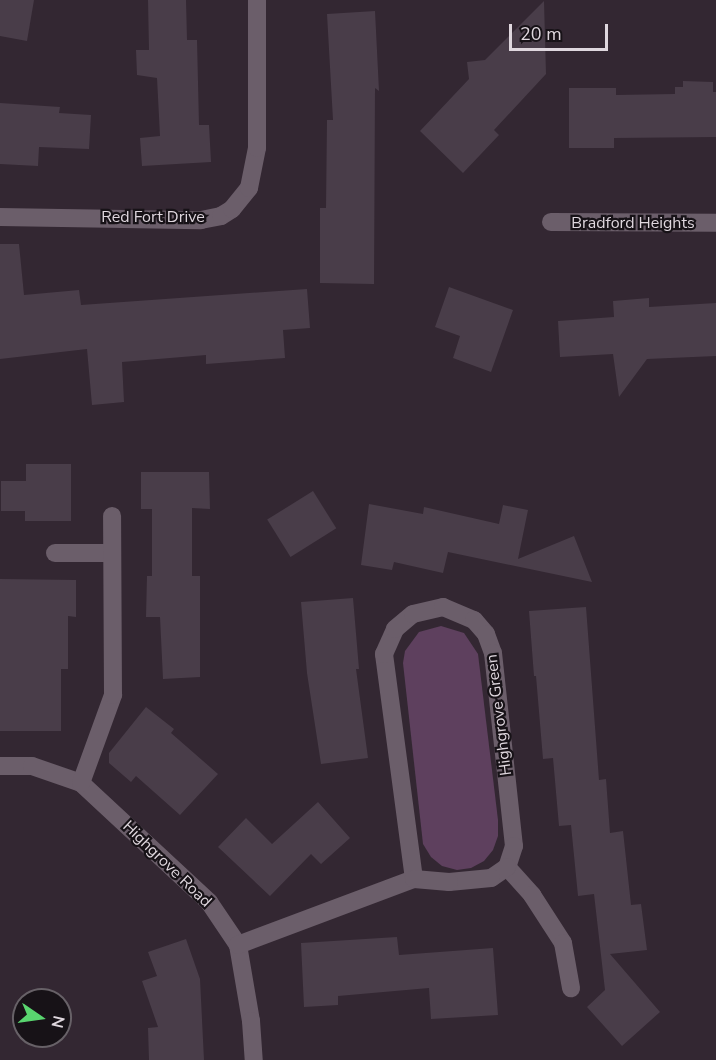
<!DOCTYPE html>
<style>
body{margin:0}
#map{position:relative;width:716px;height:1060px;overflow:hidden;background:#332732;font-family:"Nunito Sans",sans-serif}
div>[style]{position:absolute}
[style*='--x']{left:calc(var(--x)*1px);top:calc(var(--y)*1px);width:calc(var(--w)*1px);rotate:calc(var(--a)*1deg)}
.green>*{inset:0;background:#5e405e}
.building>*{inset:0;background:#493d49;transform-origin:0 0}
.minor>*{height:18px;margin:-9px;padding:0 9px;transform-origin:9px;border-radius:9px;background:#6b5e6a}
span{translate:-50% -50%;white-space:nowrap;text-align:center;line-height:1.15;-webkit-text-stroke:4.5px #171217;paint-order:stroke}
.street-label{font-size:16px;color:#dfd7de}
.north{position:absolute;left:12px;top:988px;width:60px;height:60px;box-sizing:border-box;background:#171217;border:2px solid #676167;border-radius:50%;rotate:103deg;font-size:16px;font-weight:700;line-height:24px;text-align:center;color:#dfd7de}
.north::after{content:'';display:block;margin:auto;width:21px;height:27px;background:#59d56f;clip-path:polygon(50% 0,100% 100%,50% 72%,0 100%)}
.scale{position:absolute;left:509px;top:24px;width:99px;height:27px;box-sizing:border-box;border:3px solid #dfd7de;border-top:0;padding-left:8px;font-size:18px;line-height:21px;white-space:nowrap;color:#dfd7de;-webkit-text-stroke:4px #171217;paint-order:stroke}
</style>
<div id="map">
<div class="green">
<div style="clip-path:polygon(441px 626px,464px 633px,478px 654px,498px 820px,498px 836px,493px 850px,484px 861px,471px 868px,457px 870px,442px 866px,431px 857px,423px 844px,403px 663px,405px 651px,419px 632px)"></div>
</div>
<div class="building">
<div style="clip-path:polygon(0 0,34px 0,27px 41px,0 36px)"></div>
<div style="clip-path:polygon(148px 0,186px 0,187px 40px,197px 40px,199px 125px,209px 125px,211px 162px,142px 166px,140px 138px,160px 136px,157px 78px,137px 75px,136px 50px,149px 50px)"></div>
<div style="clip-path:polygon(544px 1px,546px 74px,494px 130px,499px 135px,463px 173px,420px 131px,469px 79px,467px 62px,485px 60px)"></div>
<div style="clip-path:polygon(375px 11px,379px 91px,375px 88px,374px 284px,320px 283px,320px 208px,326px 208px,327px 120px,333px 120px,327px 14px)"></div>
<div style="clip-path:polygon(683px 81px,713px 82px,713px 92px,716px 92px,716px 137px,614px 138px,614px 148px,569px 148px,569px 88px,616px 88px,616px 95px,675px 94px,675px 87px,683px 87px)"></div>
<div style="clip-path:polygon(0 103px,60px 107px,59px 113px,91px 115px,89px 149px,39px 147px,38px 166px,0 164px)"></div>
<div style="clip-path:polygon(0 244px,19px 244px,24px 295px,79px 290px,81px 305px,307px 289px,310px 328px,283px 330px,285px 358px,206px 364px,206px 355px,122px 362px,124px 402px,92px 405px,87px 349px,0 359px)"></div>
<div style="clip-path:polygon(449px 287px,513px 310px,491px 372px,453px 358px,460px 336px,435px 327px)"></div>
<div style="clip-path:polygon(649px 298px,649px 307px,716px 303px,716px 356px,647px 359px,619px 397px,613px 354px,560px 357px,558px 321px,614px 317px,613px 301px)"></div>
<div style="clip-path:polygon(26px 464px,71px 464px,71px 521px,25px 521px,25px 511px,1px 511px,1px 481px,26px 481px)"></div>
<div style="clip-path:polygon(141px 472px,209px 472px,210px 509px,192px 508px,192px 576px,200px 576px,200px 677px,163px 679px,160px 617px,146px 617px,147px 576px,152px 576px,152px 509px,141px 509px)"></div>
<div style="left:313px;top:491px;width:44px;height:54px;rotate:58deg"></div>
<div style="clip-path:polygon(369px 504px,423px 514px,424px 507px,499px 524px,503px 505px,528px 510px,518px 559px,574px 536px,592px 582px,448px 552px,443px 573px,394px 562px,392px 570px,361px 565px)"></div>
<div style="clip-path:polygon(0 579px,76px 580px,76px 617px,68px 616px,68px 669px,61px 669px,61px 731px,0 731px)"></div>
<div style="clip-path:polygon(353px 598px,359px 669px,356px 669px,368px 758px,321px 764px,307px 673px,301px 602px)"></div>
<div style="clip-path:polygon(586px 607px,599px 780px,606px 779px,610px 833px,623px 831px,631px 905px,641px 904px,647px 950px,610px 954px,660px 1012px,622px 1046px,587px 1007px,605px 990px,594px 894px,578px 896px,571px 825px,559px 826px,553px 758px,543px 759px,536px 676px,534px 676px,529px 611px)"></div>
<div style="clip-path:polygon(146px 707px,174px 729px,171px 733px,218px 774px,180px 815px,136px 776px,131px 782px,109px 763px,109px 753px)"></div>
<div style="clip-path:polygon(318px 802px,350px 838px,321px 864px,311px 854px,270px 896px,218px 847px,246px 818px,272px 844px)"></div>
<div style="clip-path:polygon(397px 937px,399px 955px,493px 948px,498px 1015px,431px 1019px,429px 988px,338px 996px,338px 1005px,304px 1007px,301px 943px)"></div>
<div style="clip-path:polygon(186px 939px,200px 979px,204px 1060px,149px 1060px,148px 1028px,158px 1027px,142px 981px,157px 976px,148px 952px)"></div>
</div>
<div class="minor">
<div style="--x:0;--y:217;--w:201;--a:0.9"></div>
<div style="--x:201;--y:220;--w:20;--a:-11"></div>
<div style="--x:221;--y:216;--w:13;--a:-32"></div>
<div style="--x:232;--y:209;--w:27;--a:-51"></div>
<div style="--x:249;--y:188;--w:41;--a:-78.7"></div>
<div style="--x:257;--y:148;--w:148;--a:-90"></div>
<div style="--x:551;--y:222;--w:165;--a:0.3"></div>
<div style="--x:55;--y:553;--w:57;--a:0"></div>
<div style="--x:0;--y:766;--w:32;--a:0"></div>
<div style="--x:32;--y:766;--w:52;--a:19.1"></div>
<div style="--x:81;--y:783;--w:175;--a:42.9"></div>
<div style="--x:209;--y:902;--w:52;--a:56"></div>
<div style="--x:238;--y:945;--w:77;--a:80.3"></div>
<div style="--x:251;--y:1021;--w:39;--a:86"></div>
<div style="--x:81;--y:783;--w:94;--a:-70"></div>
<div style="--x:113;--y:695;--w:179;--a:-90.3"></div>
<div style="--x:507;--y:867;--w:38;--a:48"></div>
<div style="--x:532;--y:895;--w:57;--a:57.1"></div>
<div style="--x:563;--y:943;--w:46;--a:79.9"></div>
<div style="--x:238;--y:945;--w:188;--a:-20.6"></div>
<div style="--x:414;--y:879;--w:227;--a:-97.6"></div>
<div style="--x:384;--y:654;--w:27;--a:-66"></div>
<div style="--x:395;--y:629;--w:23;--a:-40"></div>
<div style="--x:413;--y:614;--w:31;--a:-13"></div>
<div style="--x:443;--y:607;--w:34;--a:23"></div>
<div style="--x:474;--y:620;--w:18;--a:49"></div>
<div style="--x:486;--y:634;--w:20;--a:70"></div>
<div style="--x:493;--y:653;--w:194;--a:83.8"></div>
<div style="--x:514;--y:846;--w:22;--a:108"></div>
<div style="--x:507;--y:867;--w:19;--a:145"></div>
<div style="--x:491;--y:878;--w:42;--a:174.6"></div>
<div style="--x:449;--y:882;--w:35;--a:-175"></div>
</div>
<div class="street-label">
<span style="left:153px;top:217px">Red Fort Drive</span>
<span style="left:633px;top:223px">Bradford Heights</span>
<span style="left:499px;top:715px;rotate:-97deg">Highgrove Green</span>
<span style="left:167px;top:864px;rotate:44deg">Highgrove Road</span>
</div>
<div class="north">N</div>
<div class="scale">20 m</div>
</div>
